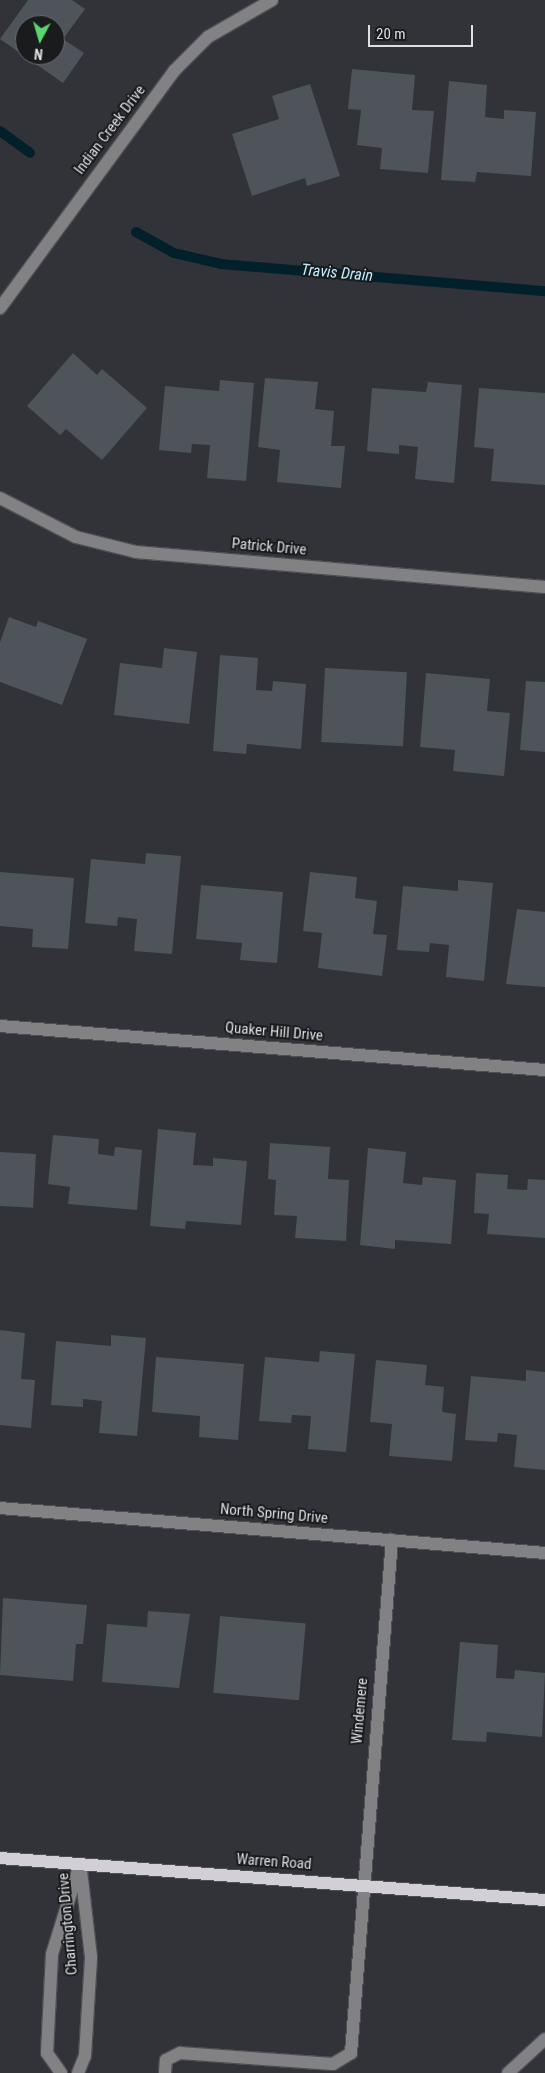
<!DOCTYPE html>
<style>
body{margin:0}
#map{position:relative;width:545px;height:2073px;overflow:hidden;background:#313339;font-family:"Roboto Condensed",sans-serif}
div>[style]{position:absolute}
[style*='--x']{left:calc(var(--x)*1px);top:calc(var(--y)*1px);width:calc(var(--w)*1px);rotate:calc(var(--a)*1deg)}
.stream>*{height:10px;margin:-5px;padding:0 5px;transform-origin:5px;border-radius:5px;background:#02202a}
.building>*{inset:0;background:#4e5459;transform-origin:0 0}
.roads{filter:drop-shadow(1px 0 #4d4f54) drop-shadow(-1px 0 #4d4f54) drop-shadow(0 1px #4d4f54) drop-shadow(0 -1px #4d4f54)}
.minor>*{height:12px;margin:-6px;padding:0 6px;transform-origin:6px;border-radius:6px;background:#828285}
.major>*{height:12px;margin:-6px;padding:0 6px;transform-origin:6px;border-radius:6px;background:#d2d0d6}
span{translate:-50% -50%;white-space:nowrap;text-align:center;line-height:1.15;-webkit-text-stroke:4px #1a1b1d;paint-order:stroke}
.street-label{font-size:15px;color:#dedfe3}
.water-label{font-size:16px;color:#bbecff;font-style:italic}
.north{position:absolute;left:15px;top:15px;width:50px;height:50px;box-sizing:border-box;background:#1a1b1d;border:1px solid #68696c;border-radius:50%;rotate:186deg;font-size:14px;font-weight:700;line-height:20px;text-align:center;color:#dedfe3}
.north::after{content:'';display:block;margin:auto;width:18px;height:22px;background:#5bd56e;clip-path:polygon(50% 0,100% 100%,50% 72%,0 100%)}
.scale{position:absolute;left:368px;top:25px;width:105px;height:22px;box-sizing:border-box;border:2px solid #dedfe3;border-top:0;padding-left:6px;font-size:15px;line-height:18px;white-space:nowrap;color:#dedfe3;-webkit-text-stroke:4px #1a1b1d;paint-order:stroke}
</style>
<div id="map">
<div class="stream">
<div style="--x:0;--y:131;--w:37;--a:36"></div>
<div style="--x:136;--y:232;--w:43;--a:28.9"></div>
<div style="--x:174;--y:253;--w:48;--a:13.2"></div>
<div style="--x:221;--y:264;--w:325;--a:4.8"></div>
</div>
<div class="building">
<div style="clip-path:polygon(evenodd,28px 0,72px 0,85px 9px,63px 39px,84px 53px,63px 83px,0 39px,28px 0,25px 25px,55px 25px,55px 55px,25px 55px,25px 25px)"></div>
<div style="clip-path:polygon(352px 69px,415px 75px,412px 110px,434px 111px,428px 173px,380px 169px,382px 148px,357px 145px,361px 110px,348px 109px)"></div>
<div style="clip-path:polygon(449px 81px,487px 85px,485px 117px,504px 119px,504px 110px,536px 112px,531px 176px,477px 172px,475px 182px,441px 180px)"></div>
<div style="clip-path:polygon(310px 84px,340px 176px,307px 186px,305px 178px,252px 196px,232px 134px,279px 119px,272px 96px)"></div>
<div style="clip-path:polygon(73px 353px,97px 375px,102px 369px,147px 408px,102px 460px,66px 429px,60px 435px,27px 406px)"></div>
<div style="clip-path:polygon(265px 378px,318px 382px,315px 409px,334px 411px,331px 446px,345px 446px,341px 488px,277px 482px,280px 450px,258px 447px)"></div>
<div style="clip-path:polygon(220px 380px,254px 383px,246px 481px,207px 478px,210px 445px,192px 444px,191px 453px,159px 450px,165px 386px,219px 391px)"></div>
<div style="clip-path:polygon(428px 382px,462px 385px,454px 483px,415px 479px,418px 447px,399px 445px,399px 454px,367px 451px,372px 388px,426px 392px)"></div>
<div style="clip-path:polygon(479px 388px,545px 393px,545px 485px,491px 481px,494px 449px,474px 447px)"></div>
<div style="clip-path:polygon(9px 617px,36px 627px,38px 621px,87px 639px,62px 705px,0 682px,0 642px)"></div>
<div style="clip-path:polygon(164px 648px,197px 652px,189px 724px,114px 715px,120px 663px,162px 668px)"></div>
<div style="clip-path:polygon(220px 655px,258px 658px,256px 690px,272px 691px,273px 681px,306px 684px,301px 749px,247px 744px,246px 754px,213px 751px)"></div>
<div style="left:325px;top:668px;width:82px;height:74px;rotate:3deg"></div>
<div style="clip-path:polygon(426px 673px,490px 679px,487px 711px,510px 713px,504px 776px,453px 771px,455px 750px,420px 747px)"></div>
<div style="clip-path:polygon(526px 681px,545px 682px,545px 752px,520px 750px)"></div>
<div style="clip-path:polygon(146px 853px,181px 856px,172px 954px,134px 951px,137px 919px,118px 917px,117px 926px,85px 923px,91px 859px,145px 864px)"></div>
<div style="clip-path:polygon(0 872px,74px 878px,68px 949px,32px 947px,33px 929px,0 926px)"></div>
<div style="clip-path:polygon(310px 872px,357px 877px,355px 898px,377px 901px,373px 934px,387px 935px,382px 976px,318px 968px,322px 933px,303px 931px)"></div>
<div style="clip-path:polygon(458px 880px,493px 883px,484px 981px,446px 977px,449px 945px,430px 943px,429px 952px,397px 950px,403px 886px,458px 891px)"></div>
<div style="clip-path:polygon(201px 885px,283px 892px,277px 963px,240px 960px,242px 943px,196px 939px)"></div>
<div style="clip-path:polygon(517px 909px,545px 912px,545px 987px,506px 984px)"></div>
<div style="clip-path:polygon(158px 1129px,196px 1133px,193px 1165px,213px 1166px,213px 1158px,247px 1161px,241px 1225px,186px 1221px,185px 1229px,150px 1226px)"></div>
<div style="clip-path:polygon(53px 1135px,99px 1139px,98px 1154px,114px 1156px,115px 1147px,142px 1150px,137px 1210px,68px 1204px,70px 1187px,48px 1184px)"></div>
<div style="clip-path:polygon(270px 1143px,330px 1147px,328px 1179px,349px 1180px,346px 1241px,295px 1238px,297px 1216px,274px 1215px,276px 1180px,268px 1179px)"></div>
<div style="clip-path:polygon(368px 1148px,406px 1152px,403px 1183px,422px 1185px,423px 1177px,456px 1180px,451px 1244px,395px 1240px,395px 1249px,360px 1245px)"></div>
<div style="left:0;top:1152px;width:36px;height:54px;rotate:3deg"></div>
<div style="clip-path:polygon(476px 1173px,508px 1175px,507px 1189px,527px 1190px,528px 1179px,545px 1180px,545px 1238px,487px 1234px,489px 1214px,474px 1213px)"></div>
<div style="clip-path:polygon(0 1330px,25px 1333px,21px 1379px,35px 1380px,31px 1428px,0 1425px)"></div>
<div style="clip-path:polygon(111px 1335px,146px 1338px,137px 1436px,99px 1433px,102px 1401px,83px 1399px,83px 1407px,51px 1405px,56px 1341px,111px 1346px)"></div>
<div style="clip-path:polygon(320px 1351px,355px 1354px,346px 1452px,308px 1449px,311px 1416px,292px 1415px,291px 1423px,259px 1421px,265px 1357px,319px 1362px)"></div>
<div style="clip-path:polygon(156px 1357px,244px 1364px,238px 1440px,199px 1437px,200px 1416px,152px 1412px)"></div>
<div style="clip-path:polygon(376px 1360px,427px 1365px,425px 1385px,444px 1387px,442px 1412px,456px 1414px,452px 1461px,389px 1456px,392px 1424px,370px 1422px)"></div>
<div style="clip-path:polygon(526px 1370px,545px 1372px,545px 1470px,514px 1467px,517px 1435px,498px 1433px,497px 1442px,465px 1440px,471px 1376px,526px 1381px)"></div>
<div style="clip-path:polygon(3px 1598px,87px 1605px,83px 1644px,76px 1644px,73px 1681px,0 1675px)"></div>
<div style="clip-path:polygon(148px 1611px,190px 1614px,179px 1688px,102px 1682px,107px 1624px,147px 1627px)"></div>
<div style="left:220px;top:1616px;width:86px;height:77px;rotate:5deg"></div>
<div style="clip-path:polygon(460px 1642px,498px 1645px,496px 1678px,514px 1679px,515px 1670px,545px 1673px,542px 1737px,487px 1732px,486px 1742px,452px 1740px)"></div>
</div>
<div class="roads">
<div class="minor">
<div style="--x:0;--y:308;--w:294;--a:-53.7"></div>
<div style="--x:174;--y:71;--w:48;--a:-45"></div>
<div style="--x:208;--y:37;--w:74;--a:-30"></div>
<div style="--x:0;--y:498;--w:85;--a:27.2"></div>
<div style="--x:76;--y:537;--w:62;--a:14"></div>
<div style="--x:136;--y:552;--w:410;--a:4.9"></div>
<div style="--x:0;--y:1026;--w:547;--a:4.62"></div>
<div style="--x:0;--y:1508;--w:547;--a:4.72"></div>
<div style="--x:61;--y:2073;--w:24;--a:-125"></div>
<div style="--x:47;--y:2053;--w:99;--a:-87.1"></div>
<div style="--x:52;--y:1954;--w:94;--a:-72.7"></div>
<div style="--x:78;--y:2073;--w:18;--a:-68"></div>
<div style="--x:85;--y:2056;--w:99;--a:-86.5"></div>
<div style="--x:91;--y:1957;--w:88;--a:-96.6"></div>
<div style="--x:165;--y:2073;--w:13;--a:-86"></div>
<div style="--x:166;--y:2060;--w:16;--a:-27"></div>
<div style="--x:180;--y:2053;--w:153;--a:4.1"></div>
<div style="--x:333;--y:2064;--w:21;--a:-31"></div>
<div style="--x:351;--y:2053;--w:515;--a:-85.43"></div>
<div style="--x:508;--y:2073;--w:50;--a:-42.6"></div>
</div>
<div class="major">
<div style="--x:0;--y:1858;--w:547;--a:4.41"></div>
</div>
</div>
<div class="street-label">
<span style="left:110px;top:130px;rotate:-53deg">Indian Creek Drive</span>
<span style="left:269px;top:547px;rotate:5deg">Patrick Drive</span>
<span style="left:274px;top:1032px;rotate:5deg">Quaker Hill Drive</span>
<span style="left:274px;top:1514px;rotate:5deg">North Spring Drive</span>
<span style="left:360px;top:1711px;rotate:-85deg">Windemere</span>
<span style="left:274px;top:1862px;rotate:4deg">Warren Road</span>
<span style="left:68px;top:1924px;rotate:-95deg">Charrington Drive</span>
</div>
<div class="water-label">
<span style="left:337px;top:273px;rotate:5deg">Travis Drain</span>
</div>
<div class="north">N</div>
<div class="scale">20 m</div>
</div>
